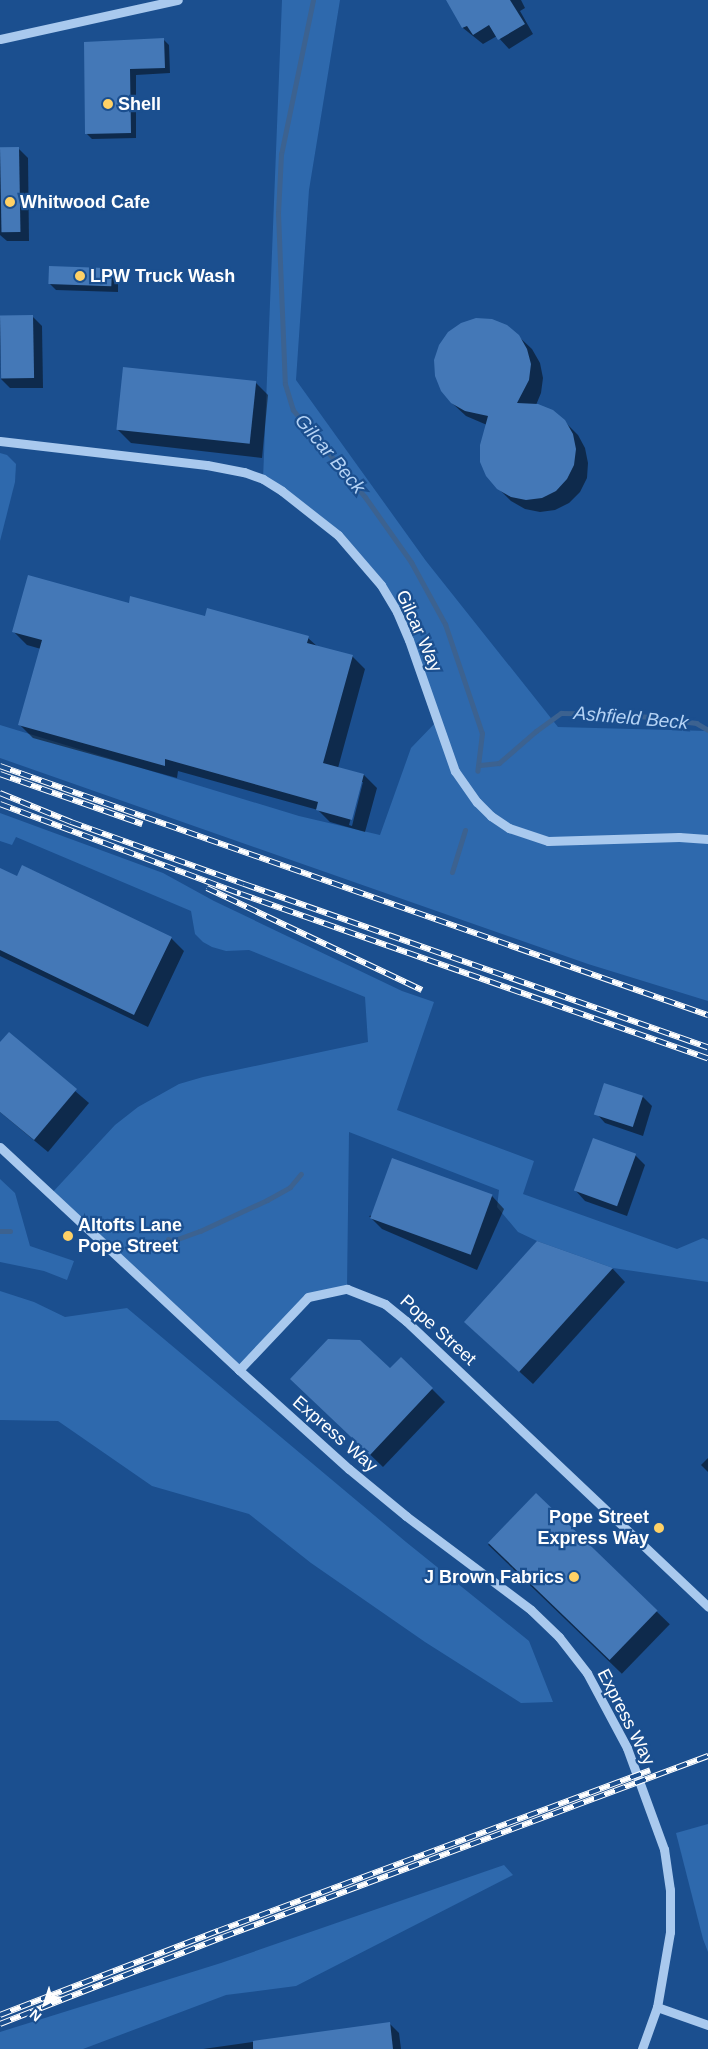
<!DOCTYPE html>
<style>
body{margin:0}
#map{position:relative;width:708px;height:2049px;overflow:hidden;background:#1b4f8f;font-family:Arial,sans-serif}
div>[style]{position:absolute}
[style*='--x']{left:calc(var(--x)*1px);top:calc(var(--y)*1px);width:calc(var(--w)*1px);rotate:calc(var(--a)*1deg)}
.green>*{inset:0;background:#2e69ad}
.shadow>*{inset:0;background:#0007;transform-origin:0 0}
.stream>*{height:5px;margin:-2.5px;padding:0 2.5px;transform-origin:2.5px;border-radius:2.5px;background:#3c6290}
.building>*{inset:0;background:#4478b7;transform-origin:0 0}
.minor>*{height:9px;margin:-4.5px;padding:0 4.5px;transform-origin:4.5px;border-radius:4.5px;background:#a9c9ee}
.rail>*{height:5.5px;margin-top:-2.75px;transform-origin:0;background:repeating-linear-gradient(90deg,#1b4f8f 0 11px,#fff 0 22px);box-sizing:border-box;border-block:1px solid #fff}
.dots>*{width:14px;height:14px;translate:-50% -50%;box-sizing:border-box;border:2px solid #1b4f8f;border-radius:50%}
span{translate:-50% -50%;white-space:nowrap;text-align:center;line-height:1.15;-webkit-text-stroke:4.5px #1b4f8f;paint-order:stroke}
.poi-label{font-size:18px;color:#fff;font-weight:700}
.left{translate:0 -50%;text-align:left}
.right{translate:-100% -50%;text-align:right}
.street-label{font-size:18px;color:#fff}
.water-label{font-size:19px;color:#b5d3f5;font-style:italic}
.north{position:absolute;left:20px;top:1979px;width:50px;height:50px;-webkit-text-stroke:4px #1b4f8f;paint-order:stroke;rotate:220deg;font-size:14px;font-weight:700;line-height:20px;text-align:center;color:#fff}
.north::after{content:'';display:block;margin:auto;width:18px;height:22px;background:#fff;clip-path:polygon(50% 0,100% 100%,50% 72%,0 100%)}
</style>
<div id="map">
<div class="green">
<div style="clip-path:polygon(282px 0,340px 0,309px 190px,296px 380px,426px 561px,558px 727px,708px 731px,708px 1001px,588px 964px,0 758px,0 725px,299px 816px,380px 835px,411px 748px,437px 721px,397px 612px,338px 535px,263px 479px)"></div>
<div style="clip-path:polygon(0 453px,7px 455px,16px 464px,15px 482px,0 541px)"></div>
<div style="clip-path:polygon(0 813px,163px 873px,214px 901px,402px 991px,434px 1002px,397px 1110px,534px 1161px,523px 1194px,677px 1249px,703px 1238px,708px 1240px,708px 1282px,613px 1268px,537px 1241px,518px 1232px,497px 1207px,499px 1190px,349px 1132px,347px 1289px,308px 1297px,239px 1370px,51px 1194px,115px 1125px,138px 1107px,179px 1084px,203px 1077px,368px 1042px,365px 997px,249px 950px,226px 951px,212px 947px,203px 942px,195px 934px,191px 911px,16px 837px,12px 845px,0 841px)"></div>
<div style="clip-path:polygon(0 1179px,15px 1193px,30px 1246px,74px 1261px,67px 1280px,44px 1271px,0 1262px)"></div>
<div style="clip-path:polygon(0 1291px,34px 1302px,65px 1317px,127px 1308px,406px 1542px,529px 1641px,553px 1702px,521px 1703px,425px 1642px,311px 1563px,249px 1514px,152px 1486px,58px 1421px,0 1420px)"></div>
<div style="clip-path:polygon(708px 1824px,708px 1952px,703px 1939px,676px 1833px)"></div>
<div style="clip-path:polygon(504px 1865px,513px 1875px,296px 1986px,226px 1995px,83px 2049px,0 2049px,0 2032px,221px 1963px)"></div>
</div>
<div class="shadow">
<div style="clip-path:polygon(450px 0,521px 0,525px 8px,520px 11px,533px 34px,509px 49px,497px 36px,483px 44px,463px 28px,448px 1px)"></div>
<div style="clip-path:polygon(164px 40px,169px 45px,170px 73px,136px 75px,136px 138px,92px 139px,86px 133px,86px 43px)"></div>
<div style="clip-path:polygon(18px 148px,28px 158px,29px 241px,7px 241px,0 235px,0 149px)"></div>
<div style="clip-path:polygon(112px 269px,118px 275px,118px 292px,56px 290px,50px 284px)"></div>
<div style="clip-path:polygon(32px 316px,42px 326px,43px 388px,10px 388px,1px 379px,0 317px)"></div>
<div style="clip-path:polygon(518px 336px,532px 349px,540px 363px,543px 378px,541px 393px,536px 405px,564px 421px,578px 435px,585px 448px,588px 463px,587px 478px,580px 492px,569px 503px,555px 510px,540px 512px,525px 509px,511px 501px,498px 488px,487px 425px,466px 416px,452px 403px)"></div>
<div style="clip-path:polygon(255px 382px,268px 395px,262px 458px,131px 443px,118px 430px)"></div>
<div style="clip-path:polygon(evenodd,129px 604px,308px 638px,318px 647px,352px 656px,365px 669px,338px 768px,364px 775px,377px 788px,365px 832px,330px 822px,318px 810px,178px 771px,177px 778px,33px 738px,20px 725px,41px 649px,27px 645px,14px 632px,129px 604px,361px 782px,363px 782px,352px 826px,349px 825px,361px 782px)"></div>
<div style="clip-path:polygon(23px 866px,171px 938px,184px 951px,148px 1027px,0 956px,0 869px,17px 877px)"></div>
<div style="clip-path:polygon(9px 1034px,89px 1103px,48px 1152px,0 1112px,0 1044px)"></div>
<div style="clip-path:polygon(643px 1097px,652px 1106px,643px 1136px,605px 1123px,596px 1113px)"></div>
<div style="clip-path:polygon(635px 1155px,645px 1165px,627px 1216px,585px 1201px,576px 1191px)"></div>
<div style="clip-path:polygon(492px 1196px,504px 1209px,477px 1270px,382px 1229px,369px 1216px)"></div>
<div style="clip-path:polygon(538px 1243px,613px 1269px,625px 1282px,533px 1384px,465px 1322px)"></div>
<div style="clip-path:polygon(390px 1370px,432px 1389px,445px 1402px,383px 1467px,305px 1392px)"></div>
<div style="clip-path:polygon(708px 1458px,708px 1472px,701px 1465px)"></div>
<div style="left:536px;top:1495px;width:186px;height:69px;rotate:44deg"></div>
<div style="clip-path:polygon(389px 2023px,399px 2033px,401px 2049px,203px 2049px)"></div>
</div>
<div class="stream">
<div style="--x:313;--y:0;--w:157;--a:101.7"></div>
<div style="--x:281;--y:154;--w:59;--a:92.9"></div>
<div style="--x:278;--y:213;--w:171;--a:87.7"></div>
<div style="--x:285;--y:384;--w:27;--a:73"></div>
<div style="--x:293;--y:410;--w:113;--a:50.4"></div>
<div style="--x:365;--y:497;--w:80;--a:54.7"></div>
<div style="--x:411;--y:562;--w:71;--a:61.3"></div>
<div style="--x:445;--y:624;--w:115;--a:71.3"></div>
<div style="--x:482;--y:733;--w:38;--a:97"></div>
<div style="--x:480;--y:765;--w:19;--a:-6"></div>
<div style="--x:499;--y:763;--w:49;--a:-40.9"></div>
<div style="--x:536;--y:731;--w:31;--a:-36"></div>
<div style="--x:561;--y:713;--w:63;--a:0.9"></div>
<div style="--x:624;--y:714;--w:73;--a:7.1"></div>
<div style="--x:696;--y:723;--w:14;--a:30"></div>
<div style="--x:452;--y:872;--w:44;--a:-72.8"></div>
<div style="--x:0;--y:1231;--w:10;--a:0"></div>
<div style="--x:168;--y:1239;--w:4;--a:27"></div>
<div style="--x:172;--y:1241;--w:30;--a:-20"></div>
<div style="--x:200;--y:1231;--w:74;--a:-24.8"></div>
<div style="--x:267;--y:1200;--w:26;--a:-29"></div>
<div style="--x:290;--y:1187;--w:17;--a:-50"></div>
</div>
<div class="building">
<div style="clip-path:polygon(446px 0,510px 0,525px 24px,498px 40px,489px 25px,473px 35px,467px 26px,462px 28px)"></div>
<div style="clip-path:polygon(164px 38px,165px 68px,130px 69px,131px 133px,85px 134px,84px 42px)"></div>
<div style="left:19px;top:147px;width:85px;height:19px;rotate:89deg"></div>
<div style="left:49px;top:266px;width:63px;height:18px;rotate:2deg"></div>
<div style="left:33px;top:315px;width:63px;height:33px;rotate:89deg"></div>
<div style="clip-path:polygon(476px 318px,492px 319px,507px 325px,519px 335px,527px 349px,531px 364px,529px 380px,517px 403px,538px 404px,553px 410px,565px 420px,573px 434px,576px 449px,574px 465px,567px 479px,556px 491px,542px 498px,526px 500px,511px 497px,497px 489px,486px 476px,480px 462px,480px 445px,488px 416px,465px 411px,451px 403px,441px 391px,435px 376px,434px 360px,439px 345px,448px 332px,461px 323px)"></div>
<div style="left:123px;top:367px;width:134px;height:63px;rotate:6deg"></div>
<div style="clip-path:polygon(28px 575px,129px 603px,130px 596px,205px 616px,207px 608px,309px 636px,307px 643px,353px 655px,323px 763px,364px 774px,352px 820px,316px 810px,318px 802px,165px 759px,165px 766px,18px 725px,42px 640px,12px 632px)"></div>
<div style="clip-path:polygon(22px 865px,172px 937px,134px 1015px,0 950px,0 868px,17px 876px)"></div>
<div style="clip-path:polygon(9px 1032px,77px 1089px,34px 1140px,0 1112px,0 1042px)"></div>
<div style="left:604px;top:1083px;width:41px;height:33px;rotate:18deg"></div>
<div style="left:593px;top:1138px;width:46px;height:56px;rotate:20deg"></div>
<div style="left:392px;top:1158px;width:107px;height:64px;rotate:20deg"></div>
<div style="clip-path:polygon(537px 1241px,613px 1268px,519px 1372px,464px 1322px)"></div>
<div style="clip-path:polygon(328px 1339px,360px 1340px,390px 1368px,401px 1357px,433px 1388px,370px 1455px,290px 1379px)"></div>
<div style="left:536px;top:1493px;width:169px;height:69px;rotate:44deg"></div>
<div style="clip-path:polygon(390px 2022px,393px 2049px,253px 2049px,253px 2041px)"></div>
</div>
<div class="minor">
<div style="--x:0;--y:39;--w:182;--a:-12.4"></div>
<div style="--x:0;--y:441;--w:208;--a:6.6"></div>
<div style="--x:207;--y:465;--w:38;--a:11"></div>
<div style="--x:244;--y:472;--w:20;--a:20"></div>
<div style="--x:263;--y:479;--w:22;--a:32"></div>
<div style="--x:282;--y:491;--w:71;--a:38.2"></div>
<div style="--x:338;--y:535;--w:66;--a:49.3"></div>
<div style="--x:381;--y:585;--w:31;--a:59"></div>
<div style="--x:397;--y:612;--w:30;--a:67"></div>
<div style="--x:409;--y:640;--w:139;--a:70.7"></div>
<div style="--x:455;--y:771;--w:38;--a:55"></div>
<div style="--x:477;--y:802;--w:20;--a:45"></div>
<div style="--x:491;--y:816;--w:22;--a:34"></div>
<div style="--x:509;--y:828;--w:41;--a:18.4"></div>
<div style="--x:548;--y:841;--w:131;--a:-1.7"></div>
<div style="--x:679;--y:837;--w:29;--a:4"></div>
<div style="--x:0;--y:1147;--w:327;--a:43"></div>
<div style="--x:239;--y:1370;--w:100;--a:-46.6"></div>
<div style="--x:308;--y:1297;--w:40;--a:-12"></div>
<div style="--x:347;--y:1289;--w:41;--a:21.5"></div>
<div style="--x:385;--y:1304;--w:27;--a:39"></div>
<div style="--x:406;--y:1321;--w:416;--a:43.4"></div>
<div style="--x:239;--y:1370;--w:148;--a:42"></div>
<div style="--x:349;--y:1469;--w:74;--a:39.5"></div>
<div style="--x:406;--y:1516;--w:156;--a:36.9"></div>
<div style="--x:531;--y:1610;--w:39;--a:44"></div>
<div style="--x:559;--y:1637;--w:46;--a:52.1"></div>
<div style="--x:587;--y:1673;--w:85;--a:61.9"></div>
<div style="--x:627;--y:1748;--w:108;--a:69.9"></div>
<div style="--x:664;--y:1849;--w:41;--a:81.7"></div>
<div style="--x:670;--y:1890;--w:42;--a:90"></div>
<div style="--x:670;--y:1932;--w:76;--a:99.8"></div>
<div style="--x:657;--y:2007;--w:45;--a:109.7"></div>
<div style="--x:657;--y:2007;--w:54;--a:19.4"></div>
</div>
<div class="rail">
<div style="--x:0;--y:766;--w:751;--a:19.38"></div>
<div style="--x:0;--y:774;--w:151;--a:19.4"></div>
<div style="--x:0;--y:793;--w:77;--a:22.2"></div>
<div style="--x:71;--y:822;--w:184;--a:19.7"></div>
<div style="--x:244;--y:884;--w:492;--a:19.4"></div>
<div style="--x:0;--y:804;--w:257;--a:20.5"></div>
<div style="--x:241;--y:894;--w:495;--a:19.4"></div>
<div style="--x:207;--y:888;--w:238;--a:25.4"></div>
<div style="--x:0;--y:2015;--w:234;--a:-21.1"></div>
<div style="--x:218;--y:1931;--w:461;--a:-20.4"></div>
<div style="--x:0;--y:2024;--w:239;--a:-21.3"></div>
<div style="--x:223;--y:1937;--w:518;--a:-20.47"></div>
</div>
<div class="dots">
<div style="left:108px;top:104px;background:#ffd166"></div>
<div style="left:10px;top:202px;background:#ffd166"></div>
<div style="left:80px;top:276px;background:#ffd166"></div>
<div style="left:68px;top:1236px;background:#ffd166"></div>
<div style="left:659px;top:1528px;background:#ffd166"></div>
<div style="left:574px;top:1577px;background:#ffd166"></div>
</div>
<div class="poi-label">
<span class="left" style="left:118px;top:104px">Shell</span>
<span class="left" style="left:20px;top:202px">Whitwood Cafe</span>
<span class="left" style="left:90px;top:276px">LPW Truck Wash</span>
<span class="left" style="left:78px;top:1236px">Altofts Lane<br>Pope Street</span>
<span class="right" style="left:649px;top:1528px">Pope Street<br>Express Way</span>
<span class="right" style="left:564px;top:1577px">J Brown Fabrics</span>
</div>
<div class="street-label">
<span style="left:419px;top:631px;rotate:66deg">Gilcar Way</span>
<span style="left:438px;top:1330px;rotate:42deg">Pope Street</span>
<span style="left:335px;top:1434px;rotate:41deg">Express Way</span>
<span style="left:626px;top:1717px;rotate:63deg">Express Way</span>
</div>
<div class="water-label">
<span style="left:330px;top:454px;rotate:50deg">Gilcar Beck</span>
<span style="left:631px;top:718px;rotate:5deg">Ashfield Beck</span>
</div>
<div class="north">N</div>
</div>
